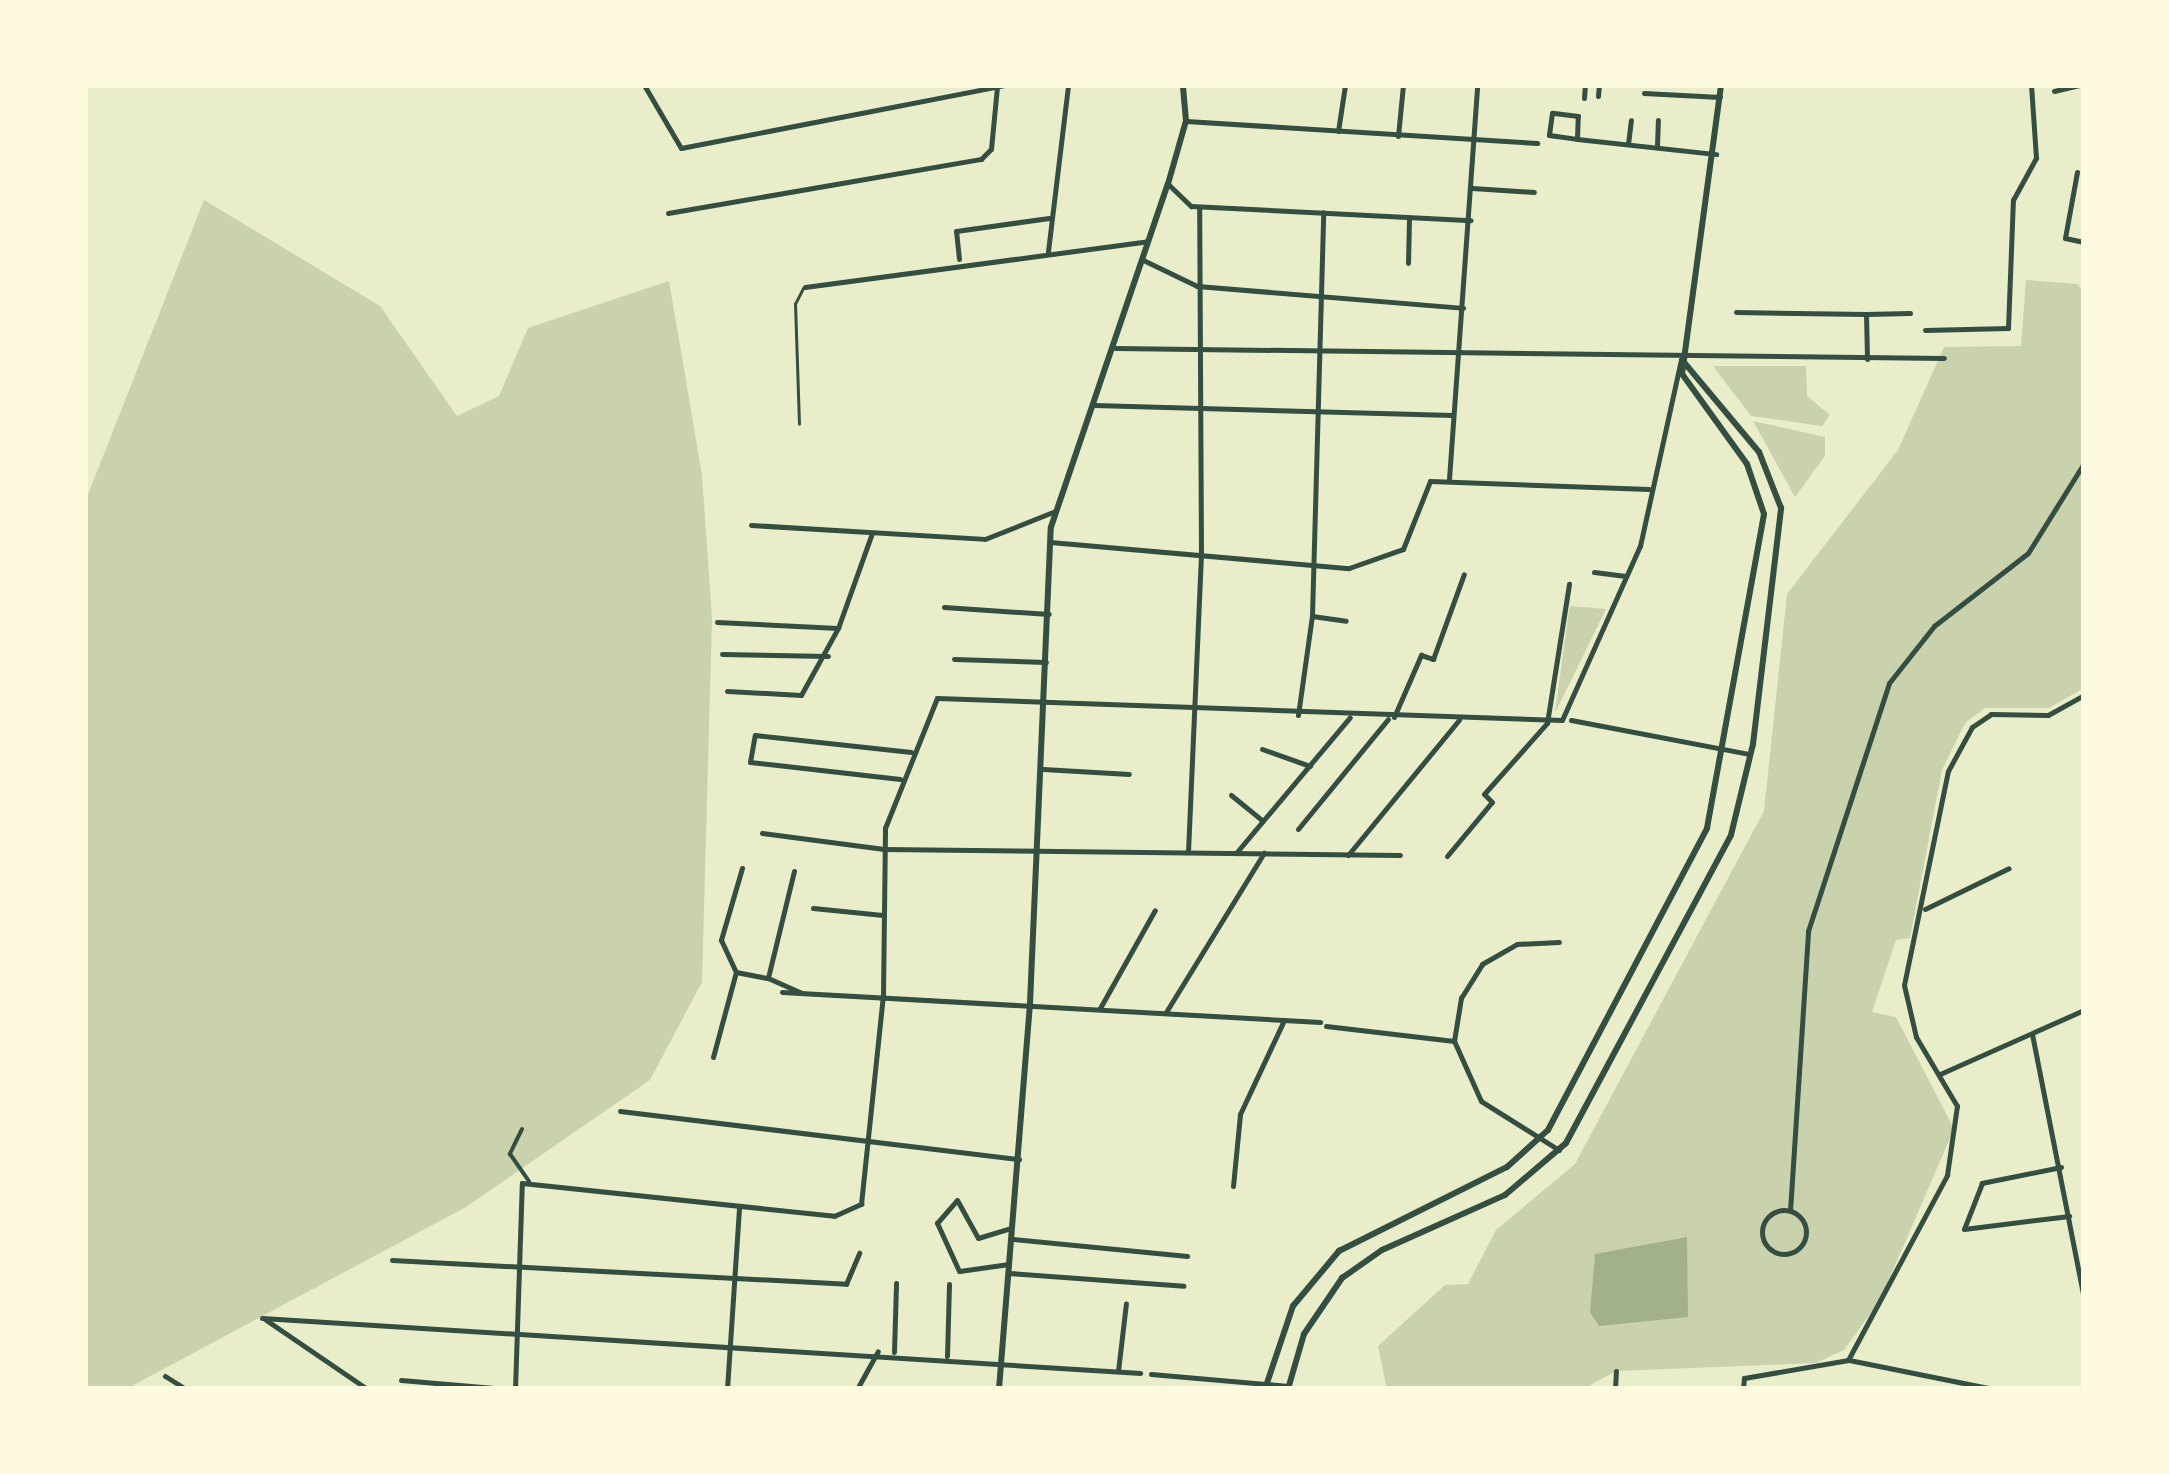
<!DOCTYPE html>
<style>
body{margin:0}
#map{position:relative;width:2169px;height:1474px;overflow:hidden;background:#e9edc9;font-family:Jost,sans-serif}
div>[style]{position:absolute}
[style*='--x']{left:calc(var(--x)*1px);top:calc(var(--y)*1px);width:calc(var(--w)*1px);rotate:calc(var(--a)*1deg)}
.green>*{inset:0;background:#cad2ad}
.water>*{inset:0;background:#a3b18a}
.service>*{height:2.5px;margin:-1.25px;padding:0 1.25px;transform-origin:1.25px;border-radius:1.25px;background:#344e41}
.pedestrian>*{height:4px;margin:-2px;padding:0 2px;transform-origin:2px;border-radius:2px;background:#344e41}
.minor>*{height:5px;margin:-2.5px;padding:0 2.5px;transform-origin:2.5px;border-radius:2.5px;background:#344e41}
.minor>.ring{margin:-2.5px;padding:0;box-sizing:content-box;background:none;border:5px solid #344e41;border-radius:50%}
.tertiary>*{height:6px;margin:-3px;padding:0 3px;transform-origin:3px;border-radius:3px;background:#344e41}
span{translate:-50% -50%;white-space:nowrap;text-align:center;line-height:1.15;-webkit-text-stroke:10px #fefae0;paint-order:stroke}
.frame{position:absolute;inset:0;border:88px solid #fefae0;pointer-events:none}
</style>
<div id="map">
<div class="green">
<div style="clip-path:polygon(204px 200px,380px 306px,457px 416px,499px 396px,528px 328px,669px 281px,702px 475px,712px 618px,702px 982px,650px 1080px,466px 1207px,126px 1389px,85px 1389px,85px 502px)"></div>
<div style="clip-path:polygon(2026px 280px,2078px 284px,2084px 294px,2084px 688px,2049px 708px,1985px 708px,1965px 723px,1942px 770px,1910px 938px,1896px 940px,1872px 1012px,1896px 1017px,1954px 1129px,1880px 1300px,1844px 1350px,1816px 1363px,1616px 1371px,1583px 1389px,1387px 1389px,1378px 1346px,1445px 1285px,1468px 1284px,1496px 1230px,1575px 1164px,1764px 811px,1787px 594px,1898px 450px,1944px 347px,2021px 346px)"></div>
<div style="clip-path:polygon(1713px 366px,1806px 366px,1807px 396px,1830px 415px,1822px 426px,1751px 416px)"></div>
<div style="clip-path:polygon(1753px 421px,1825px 437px,1825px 456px,1795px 497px)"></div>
<div style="clip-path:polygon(1571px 606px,1606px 609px,1555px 713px,1569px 610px)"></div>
</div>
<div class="water">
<div style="clip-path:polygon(1687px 1237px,1688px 1317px,1599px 1326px,1590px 1312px,1595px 1254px)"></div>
</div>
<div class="service">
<div style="--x:799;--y:424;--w:120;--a:-91.9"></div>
<div style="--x:795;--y:304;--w:18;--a:-63"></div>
</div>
<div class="pedestrian">
<div style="--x:522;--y:1129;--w:28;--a:116"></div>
<div style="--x:510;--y:1154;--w:33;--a:55"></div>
</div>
<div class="minor">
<div style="--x:644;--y:85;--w:73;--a:59.6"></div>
<div style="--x:681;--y:148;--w:331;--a:-11"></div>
<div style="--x:2054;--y:91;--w:27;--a:-13"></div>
<div style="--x:1644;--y:93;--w:76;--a:3"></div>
<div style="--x:1598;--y:96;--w:11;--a:-85"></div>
<div style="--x:1584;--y:98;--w:13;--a:-86"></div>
<div style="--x:1186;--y:121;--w:352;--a:3.6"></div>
<div style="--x:1338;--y:131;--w:47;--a:-81.3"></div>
<div style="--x:1398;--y:136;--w:51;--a:-84.4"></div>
<div style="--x:1577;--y:139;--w:23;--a:-88"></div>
<div style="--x:1578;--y:116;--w:26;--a:-173"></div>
<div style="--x:1552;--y:113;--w:22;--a:98"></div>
<div style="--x:1549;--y:135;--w:28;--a:8"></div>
<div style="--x:1577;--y:139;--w:140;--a:6.2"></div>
<div style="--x:1628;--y:144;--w:24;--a:-83"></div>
<div style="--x:1657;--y:146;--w:26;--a:-88"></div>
<div style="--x:2077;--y:172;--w:67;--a:100.3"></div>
<div style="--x:2065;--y:238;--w:19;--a:12"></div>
<div style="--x:1168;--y:184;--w:32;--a:44"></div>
<div style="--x:1191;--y:206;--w:280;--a:2.9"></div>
<div style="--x:1472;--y:188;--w:62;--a:3.7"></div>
<div style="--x:668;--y:213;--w:318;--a:-9.8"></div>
<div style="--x:981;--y:159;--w:14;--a:-45"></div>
<div style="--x:991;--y:149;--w:62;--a:-84.5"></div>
<div style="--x:1048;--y:251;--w:167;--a:-83.1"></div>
<div style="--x:959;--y:259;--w:28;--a:-96"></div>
<div style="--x:956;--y:231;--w:94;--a:-8"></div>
<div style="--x:1143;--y:260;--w:60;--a:25.7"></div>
<div style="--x:1197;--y:286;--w:267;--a:4.7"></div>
<div style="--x:1408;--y:263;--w:45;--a:-88.7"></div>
<div style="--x:805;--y:287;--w:346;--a:-7.6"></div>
<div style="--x:1736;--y:312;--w:130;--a:0.9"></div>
<div style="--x:1866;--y:314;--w:45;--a:88.7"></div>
<div style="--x:1866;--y:314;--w:44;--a:-1.3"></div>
<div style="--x:1925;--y:330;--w:83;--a:-1.4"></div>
<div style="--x:2008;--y:328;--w:128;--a:-87.8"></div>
<div style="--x:2013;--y:200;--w:48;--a:-61.3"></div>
<div style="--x:2036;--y:158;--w:73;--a:-93.9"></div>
<div style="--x:1115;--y:348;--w:829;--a:0.69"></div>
<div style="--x:1094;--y:405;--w:359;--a:1.6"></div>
<div style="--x:1449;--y:479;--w:395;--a:-85.9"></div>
<div style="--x:751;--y:525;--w:234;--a:3.4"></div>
<div style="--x:985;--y:539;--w:73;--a:-21.7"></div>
<div style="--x:1050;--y:542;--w:300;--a:5"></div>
<div style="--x:1349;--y:568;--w:57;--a:-19.4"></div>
<div style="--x:1403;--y:549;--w:73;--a:-68.3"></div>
<div style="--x:1430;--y:481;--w:219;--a:2.1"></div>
<div style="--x:1594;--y:572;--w:32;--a:7"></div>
<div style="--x:944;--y:607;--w:105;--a:3.8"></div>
<div style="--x:1312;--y:616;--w:34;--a:8"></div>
<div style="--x:717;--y:622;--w:121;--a:2.8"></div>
<div style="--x:838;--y:628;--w:101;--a:-70.3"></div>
<div style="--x:722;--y:654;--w:106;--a:1.1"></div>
<div style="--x:954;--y:659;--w:92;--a:1.9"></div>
<div style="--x:727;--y:691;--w:74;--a:3.1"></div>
<div style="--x:801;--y:695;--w:77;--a:-61.1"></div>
<div style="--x:1298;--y:715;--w:100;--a:-82"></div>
<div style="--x:1312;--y:616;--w:404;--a:-88.4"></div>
<div style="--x:1394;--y:717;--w:68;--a:-66.5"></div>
<div style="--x:1421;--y:655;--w:13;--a:18"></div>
<div style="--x:1433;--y:659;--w:90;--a:-70"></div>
<div style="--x:1571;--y:720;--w:182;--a:10.8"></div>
<div style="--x:1262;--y:749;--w:51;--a:19.5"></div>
<div style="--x:1043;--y:769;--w:86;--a:3.3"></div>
<div style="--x:900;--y:779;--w:151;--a:-173.5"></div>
<div style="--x:750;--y:762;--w:27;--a:-80"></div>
<div style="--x:755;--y:735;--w:157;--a:6.2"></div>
<div style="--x:1231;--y:795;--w:41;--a:39.1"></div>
<div style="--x:1298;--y:829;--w:142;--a:-50.7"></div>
<div style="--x:762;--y:833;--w:123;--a:7.5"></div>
<div style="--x:884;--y:849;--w:516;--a:0.67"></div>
<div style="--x:1188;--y:852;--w:297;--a:-87.5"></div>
<div style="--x:1201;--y:555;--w:348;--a:-90.3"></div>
<div style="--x:1236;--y:853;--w:177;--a:-50"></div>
<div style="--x:1348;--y:855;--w:175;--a:-50.6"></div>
<div style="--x:1447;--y:856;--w:70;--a:-50.2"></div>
<div style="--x:1492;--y:802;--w:11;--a:-135"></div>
<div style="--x:1484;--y:794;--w:95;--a:-48.4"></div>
<div style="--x:1547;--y:723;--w:141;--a:-81"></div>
<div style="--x:742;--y:868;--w:75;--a:106.3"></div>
<div style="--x:721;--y:940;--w:35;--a:65"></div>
<div style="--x:736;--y:972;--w:33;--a:11"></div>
<div style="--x:794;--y:871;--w:110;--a:103.7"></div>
<div style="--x:768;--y:978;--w:37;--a:24"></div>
<div style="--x:813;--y:908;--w:70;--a:5.7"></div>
<div style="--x:1925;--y:909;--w:93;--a:-26"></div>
<div style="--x:782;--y:992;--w:539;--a:3.19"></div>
<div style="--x:1100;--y:1008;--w:112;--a:-60.7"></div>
<div style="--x:1166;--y:1012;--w:187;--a:-58.4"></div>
<div style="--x:1326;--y:1026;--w:129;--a:6.7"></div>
<div style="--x:2032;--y:1034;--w:271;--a:78.9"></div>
<div style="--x:713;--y:1057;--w:88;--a:-74.9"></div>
<div style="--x:1940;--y:1074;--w:158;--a:-24"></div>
<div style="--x:620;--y:1111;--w:402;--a:6.9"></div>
<div style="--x:1559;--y:1150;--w:92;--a:-147.9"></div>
<div style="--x:1481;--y:1101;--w:66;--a:-114.2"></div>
<div style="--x:1454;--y:1041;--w:44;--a:-80.8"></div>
<div style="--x:1461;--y:998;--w:40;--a:-58"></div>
<div style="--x:1482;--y:964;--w:40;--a:-29.7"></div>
<div style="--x:1517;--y:944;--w:42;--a:-2.7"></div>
<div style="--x:2061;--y:1167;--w:81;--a:168.6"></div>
<div style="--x:1982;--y:1183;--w:49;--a:111.4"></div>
<div style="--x:1964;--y:1229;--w:106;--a:-7.1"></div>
<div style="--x:1233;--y:1186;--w:72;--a:-84.4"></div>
<div style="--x:1240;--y:1114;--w:104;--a:-64.9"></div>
<div class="ring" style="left:1762px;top:1210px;width:39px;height:39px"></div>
<div style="--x:1790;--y:1211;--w:281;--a:-86.3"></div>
<div style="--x:1808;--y:931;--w:261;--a:-71.9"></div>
<div style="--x:1889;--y:683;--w:73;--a:-51.7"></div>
<div style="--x:1934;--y:626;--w:119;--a:-37.8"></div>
<div style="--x:2028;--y:553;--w:106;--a:-58.1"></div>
<div style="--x:1013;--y:1239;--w:175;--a:5.6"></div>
<div style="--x:392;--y:1260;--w:455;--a:3"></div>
<div style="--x:846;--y:1284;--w:34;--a:-67"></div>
<div style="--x:1009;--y:1264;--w:50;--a:172"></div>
<div style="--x:959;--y:1271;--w:53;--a:-114.6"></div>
<div style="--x:937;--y:1223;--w:30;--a:-49"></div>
<div style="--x:957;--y:1200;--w:43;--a:61.1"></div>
<div style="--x:978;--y:1238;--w:34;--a:-17"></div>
<div style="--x:1009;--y:1273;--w:175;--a:4.2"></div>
<div style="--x:262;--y:1318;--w:880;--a:3.58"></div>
<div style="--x:266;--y:1320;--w:122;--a:34.3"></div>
<div style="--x:894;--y:1352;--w:69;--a:-88.3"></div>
<div style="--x:947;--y:1356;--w:72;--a:-88.4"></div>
<div style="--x:1849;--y:1360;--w:147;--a:11.4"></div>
<div style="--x:1118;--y:1371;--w:68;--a:-83.3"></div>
<div style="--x:1151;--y:1374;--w:138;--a:5"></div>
<div style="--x:165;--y:1376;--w:25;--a:32"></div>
<div style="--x:401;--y:1380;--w:105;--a:4.9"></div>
<div style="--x:515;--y:1389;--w:206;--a:-88.1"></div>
<div style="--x:522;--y:1183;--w:314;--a:6"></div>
<div style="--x:834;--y:1216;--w:30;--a:-24"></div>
<div style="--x:861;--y:1204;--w:211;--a:-84"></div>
<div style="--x:883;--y:994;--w:166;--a:-89.3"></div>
<div style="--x:885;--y:828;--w:140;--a:-68.2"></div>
<div style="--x:937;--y:698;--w:625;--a:2.02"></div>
<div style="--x:1562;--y:720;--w:191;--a:-65.9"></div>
<div style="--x:1640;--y:546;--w:191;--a:-77.6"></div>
<div style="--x:727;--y:1389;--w:182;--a:-86.2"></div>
<div style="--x:857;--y:1389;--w:43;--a:-61.1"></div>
<div style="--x:1615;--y:1389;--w:18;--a:-87"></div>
<div style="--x:1743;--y:1389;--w:11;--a:-85"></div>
<div style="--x:1744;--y:1378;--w:106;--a:-9.8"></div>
<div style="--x:1848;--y:1360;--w:210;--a:-61.8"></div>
<div style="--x:1947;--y:1175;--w:70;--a:-81.8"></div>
<div style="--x:1957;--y:1106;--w:80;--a:-120.7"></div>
<div style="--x:1916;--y:1037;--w:53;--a:-103"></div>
<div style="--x:1904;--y:985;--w:218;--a:-78.4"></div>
<div style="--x:1948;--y:771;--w:50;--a:-61.4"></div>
<div style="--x:1972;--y:727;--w:23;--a:-34"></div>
<div style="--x:1991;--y:714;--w:57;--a:1"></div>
<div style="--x:2048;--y:715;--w:41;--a:-29.1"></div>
</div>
<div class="tertiary">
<div style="--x:999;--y:1389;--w:387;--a:-85.4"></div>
<div style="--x:1030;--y:1003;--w:476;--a:-87.5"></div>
<div style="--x:1051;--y:527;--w:362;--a:-71.2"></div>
<div style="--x:1168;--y:184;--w:66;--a:-74.1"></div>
<div style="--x:1186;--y:121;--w:36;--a:-95"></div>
<div style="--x:1265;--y:1389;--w:88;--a:-71.4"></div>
<div style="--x:1293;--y:1306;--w:72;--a:-50.1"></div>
<div style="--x:1339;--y:1251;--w:188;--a:-26.6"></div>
<div style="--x:1507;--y:1167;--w:55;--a:-42.1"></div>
<div style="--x:1548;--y:1130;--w:341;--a:-62.2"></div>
<div style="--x:1707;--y:828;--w:319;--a:-79.7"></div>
<div style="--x:1764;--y:514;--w:53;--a:-108.8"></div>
<div style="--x:1747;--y:464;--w:111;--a:-125.8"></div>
<div style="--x:1682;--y:374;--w:292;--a:-82.3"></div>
<div style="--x:1288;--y:1389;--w:57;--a:-73.8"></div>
<div style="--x:1304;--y:1334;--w:68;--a:-55.8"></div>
<div style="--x:1342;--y:1278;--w:49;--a:-35"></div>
<div style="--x:1382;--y:1250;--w:135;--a:-24.1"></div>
<div style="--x:1505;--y:1195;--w:80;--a:-40.4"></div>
<div style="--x:1566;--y:1143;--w:349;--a:-61.8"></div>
<div style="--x:1731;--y:835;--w:94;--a:-76.4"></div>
<div style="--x:1753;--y:744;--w:238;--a:-83.2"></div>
<div style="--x:1781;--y:508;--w:60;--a:-111.4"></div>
<div style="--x:1759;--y:452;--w:120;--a:-129.9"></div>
</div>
<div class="frame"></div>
</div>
